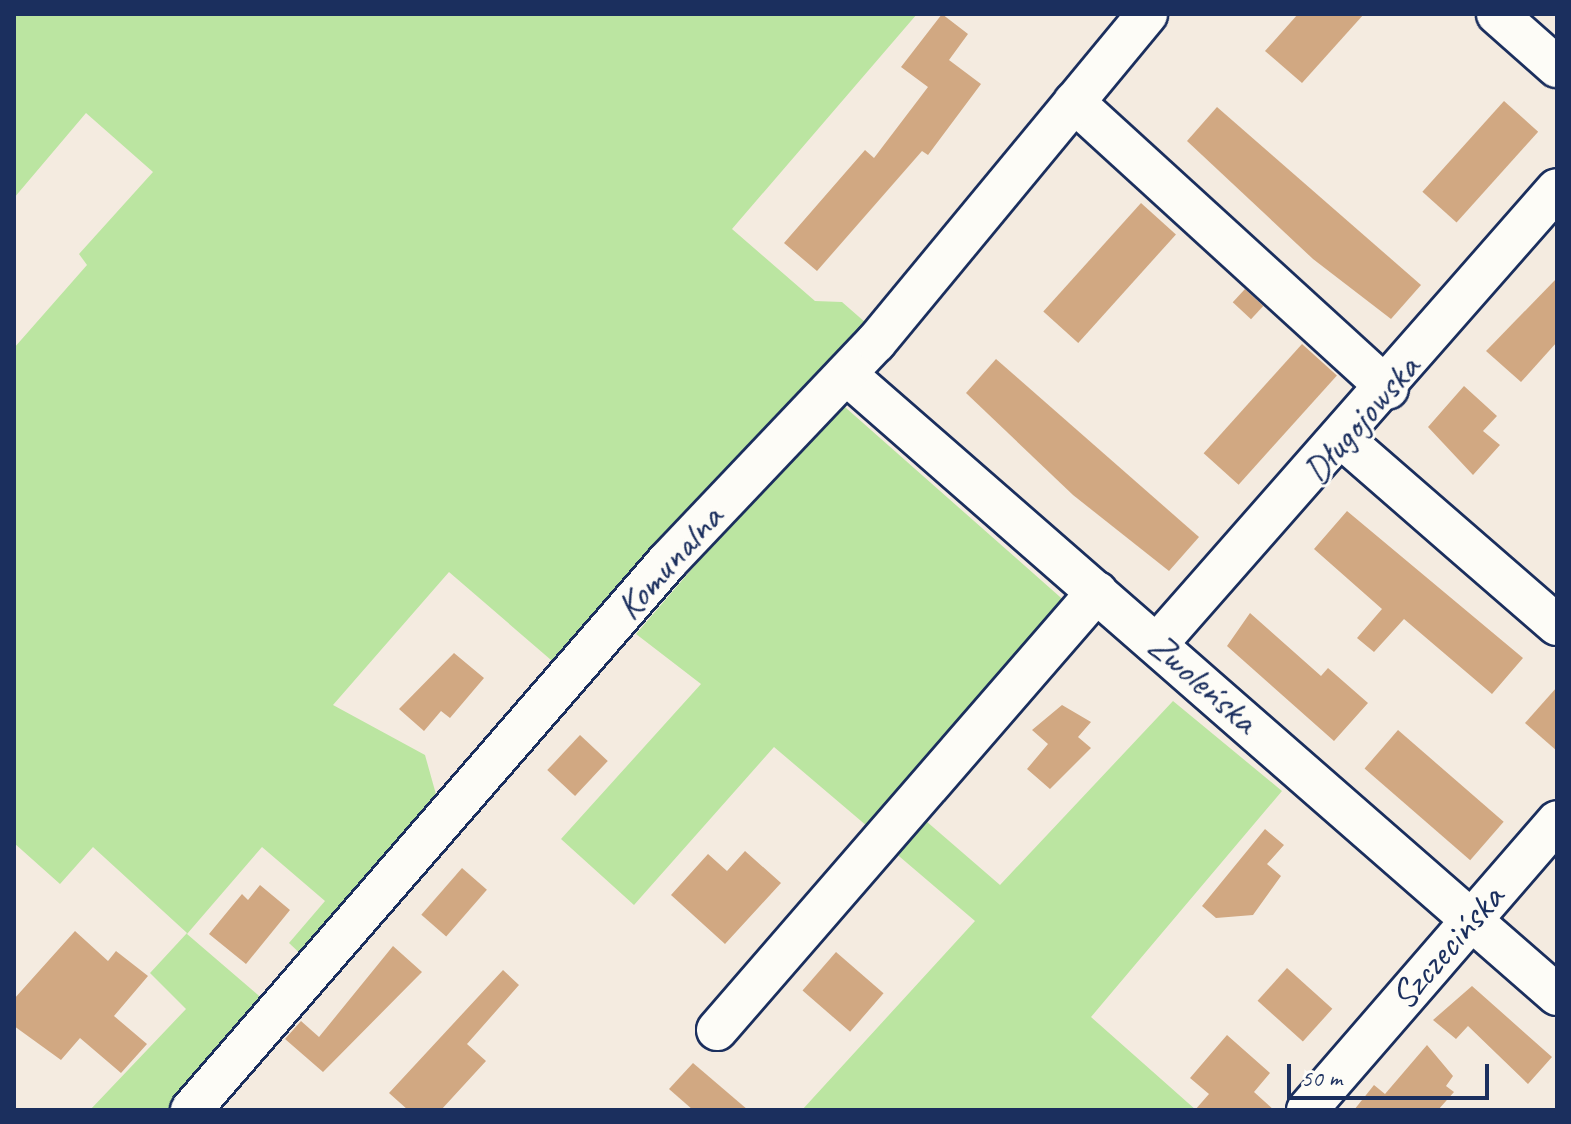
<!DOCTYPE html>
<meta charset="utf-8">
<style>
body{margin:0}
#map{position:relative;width:1571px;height:1124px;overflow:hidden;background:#f4ebe0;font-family:Caveat,sans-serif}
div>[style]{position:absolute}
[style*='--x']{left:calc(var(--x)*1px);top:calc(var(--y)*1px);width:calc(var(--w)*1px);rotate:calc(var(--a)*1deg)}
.green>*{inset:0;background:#bbe5a1}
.building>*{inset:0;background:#d1a882;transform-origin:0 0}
.roads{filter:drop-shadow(2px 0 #1b2f5e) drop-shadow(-2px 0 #1b2f5e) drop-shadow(0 2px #1b2f5e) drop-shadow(0 -2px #1b2f5e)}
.minor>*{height:40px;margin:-20px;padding:0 20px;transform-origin:20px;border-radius:20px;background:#fdfcf7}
span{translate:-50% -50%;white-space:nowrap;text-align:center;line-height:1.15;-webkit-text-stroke:6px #fdfcf7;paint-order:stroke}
.street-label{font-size:38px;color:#1b2f5e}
.frame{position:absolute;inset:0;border:16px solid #1b2f5e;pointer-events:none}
.scale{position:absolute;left:1287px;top:1064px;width:202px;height:36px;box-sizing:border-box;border:4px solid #1b2f5e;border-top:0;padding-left:10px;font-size:24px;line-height:28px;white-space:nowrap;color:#1b2f5e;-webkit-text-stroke:6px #fdfcf7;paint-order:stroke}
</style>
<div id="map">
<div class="green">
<div style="clip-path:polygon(14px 14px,917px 14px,732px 229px,815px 301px,842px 302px,866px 323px,558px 666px,449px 572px,333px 705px,425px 755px,439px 805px,305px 958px,289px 943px,325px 901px,262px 847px,187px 934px,265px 1001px,169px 1110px,90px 1110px,186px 1009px,150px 973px,187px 933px,93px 847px,60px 884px,14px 843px,14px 348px,87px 265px,79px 254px,153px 172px,86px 113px,14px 198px)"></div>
<div style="clip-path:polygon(837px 400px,1068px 604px,874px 832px,774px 747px,634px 905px,561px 839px,701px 684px,636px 634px)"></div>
<div style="clip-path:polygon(1173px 701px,1282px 791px,1091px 1017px,1196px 1110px,802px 1110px,975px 921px,893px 851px,926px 821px,1000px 885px)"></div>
</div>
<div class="building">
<div style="clip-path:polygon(942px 14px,968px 34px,949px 60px,981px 84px,928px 155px,922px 151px,817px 271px,784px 243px,865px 150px,874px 158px,928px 87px,901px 67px)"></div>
<div style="clip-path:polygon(1298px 14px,1364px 14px,1302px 83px,1265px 51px)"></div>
<div style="left:1504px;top:101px;width:46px;height:122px;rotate:42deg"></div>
<div style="clip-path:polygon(1217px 107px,1421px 285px,1391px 319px,1313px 259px,1187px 141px)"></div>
<div style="left:1141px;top:203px;width:47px;height:146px;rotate:42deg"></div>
<div style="clip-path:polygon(1557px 278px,1557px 342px,1521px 382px,1486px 351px)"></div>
<div style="left:1245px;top:289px;width:25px;height:18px;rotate:43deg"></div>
<div style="left:1302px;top:344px;width:47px;height:147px;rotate:42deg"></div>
<div style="clip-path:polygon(996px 359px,1199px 537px,1169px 571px,1073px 495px,966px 393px)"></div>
<div style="clip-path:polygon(1464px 386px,1497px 416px,1483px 431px,1500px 445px,1473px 475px,1428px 427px)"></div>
<div style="clip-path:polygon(1347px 511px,1523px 658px,1492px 694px,1404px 619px,1374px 652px,1357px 638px,1382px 609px,1314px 549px)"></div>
<div style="clip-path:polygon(1250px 613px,1321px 676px,1328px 668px,1368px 703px,1334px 741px,1227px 646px)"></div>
<div style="clip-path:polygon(454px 653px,484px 678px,450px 718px,441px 711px,424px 731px,399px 709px)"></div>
<div style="clip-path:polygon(1557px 687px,1557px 751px,1525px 723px)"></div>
<div style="clip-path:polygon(1062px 705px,1091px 722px,1078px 737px,1091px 748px,1050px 789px,1027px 769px,1048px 744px,1032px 730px)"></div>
<div style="left:1398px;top:730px;width:140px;height:51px;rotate:41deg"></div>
<div style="left:580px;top:735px;width:38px;height:48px;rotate:43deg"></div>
<div style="clip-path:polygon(1265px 829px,1284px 845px,1267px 864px,1281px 876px,1253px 915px,1216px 918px,1202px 906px)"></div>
<div style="clip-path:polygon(745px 851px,781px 883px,725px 944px,671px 895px,708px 854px,727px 871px)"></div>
<div style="left:462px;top:868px;width:33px;height:62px;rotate:41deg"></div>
<div style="clip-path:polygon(260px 885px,290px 910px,246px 964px,209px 934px,242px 894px,248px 900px)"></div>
<div style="clip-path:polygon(75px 931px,108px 961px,116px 951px,148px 976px,114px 1016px,147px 1044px,121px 1073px,80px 1038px,61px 1060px,14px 1026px,14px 999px)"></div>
<div style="clip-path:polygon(393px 946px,422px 972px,323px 1072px,285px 1039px,301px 1021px,319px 1037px)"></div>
<div style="left:836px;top:952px;width:63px;height:51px;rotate:41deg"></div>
<div style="left:1287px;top:968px;width:61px;height:44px;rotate:42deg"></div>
<div style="clip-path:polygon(503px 970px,519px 985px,467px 1044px,486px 1061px,441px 1110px,408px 1110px,389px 1093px)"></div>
<div style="clip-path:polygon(1472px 986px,1552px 1057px,1528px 1084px,1468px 1026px,1456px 1039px,1433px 1020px)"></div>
<div style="clip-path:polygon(1227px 1035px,1270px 1073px,1254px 1092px,1274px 1110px,1195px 1110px,1209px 1094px,1190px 1078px)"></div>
<div style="clip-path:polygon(1427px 1045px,1453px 1076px,1446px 1086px,1454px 1092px,1438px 1110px,1354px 1110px,1374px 1085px,1385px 1094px)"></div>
<div style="clip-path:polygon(693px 1063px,748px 1110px,693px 1110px,669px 1089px)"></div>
</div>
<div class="roads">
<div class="minor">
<div style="--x:1497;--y:14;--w:80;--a:41.5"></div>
<div style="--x:1074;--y:102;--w:425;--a:42.4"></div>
<div style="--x:846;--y:374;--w:944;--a:41.13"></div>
<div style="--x:1344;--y:440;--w:282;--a:41"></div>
<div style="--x:1158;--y:643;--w:604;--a:-48.69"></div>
<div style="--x:717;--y:1030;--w:580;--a:-49.06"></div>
<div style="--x:191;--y:1110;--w:726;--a:-49.02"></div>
<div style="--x:667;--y:562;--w:303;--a:-46.5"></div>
<div style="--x:876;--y:342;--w:425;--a:-50.4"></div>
<div style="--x:1307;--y:1110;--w:382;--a:-49.1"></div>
</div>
</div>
<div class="street-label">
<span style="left:1361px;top:419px;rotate:-49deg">Długojowska</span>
<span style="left:669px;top:562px;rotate:-48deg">Komunalna</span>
<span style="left:1203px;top:683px;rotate:41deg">Zwoleńska</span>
<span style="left:1447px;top:947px;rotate:-49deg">Szczecińska</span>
</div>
<div class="frame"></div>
<div class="scale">50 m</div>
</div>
